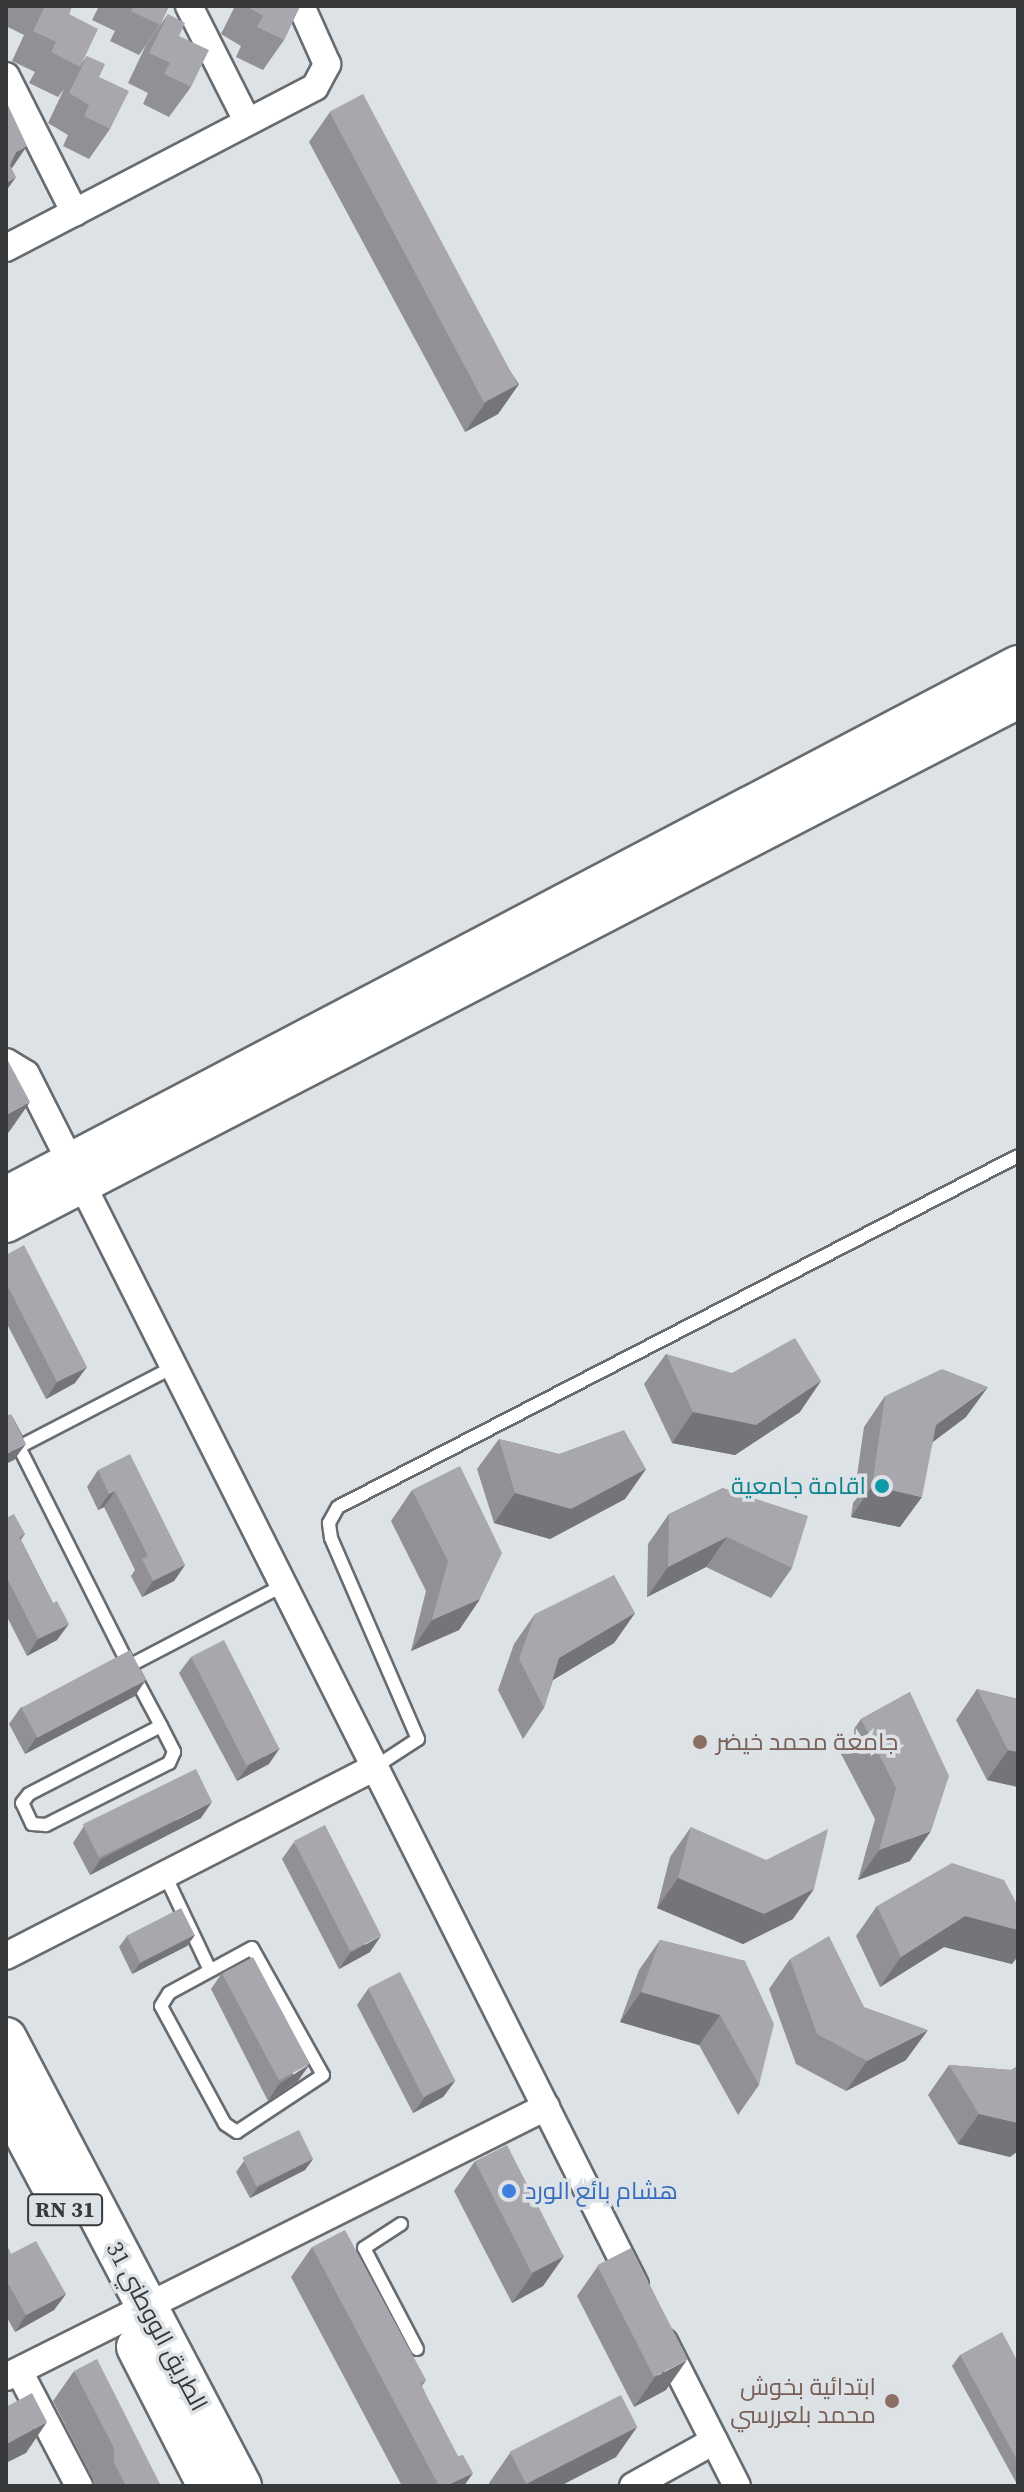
<!DOCTYPE html>
<meta charset="utf-8">
<style>
body{margin:0}
#map{position:relative;width:1024px;height:2492px;overflow:hidden;background:#dce2e6;font-family:"Source Serif 4",Cairo,serif}
div>[style]{position:absolute}
[style*='--x']{left:calc(var(--x)*1px);top:calc(var(--y)*1px);width:calc(var(--w)*1px);rotate:calc(var(--a)*1deg)}
.roads{filter:drop-shadow(2px 0 #676c70) drop-shadow(-2px 0 #676c70) drop-shadow(0 2px #676c70) drop-shadow(0 -2px #676c70)}
.lane>*{height:12px;margin:-6px;padding:0 6px;transform-origin:6px;border-radius:6px;background:#fff}
.street>*{height:26px;margin:-13px;padding:0 13px;transform-origin:13px;border-radius:13px;background:#fff}
.secondary>*{height:36px;margin:-18px;padding:0 18px;transform-origin:18px;border-radius:18px;background:#fff}
.primary>*{height:40px;margin:-20px;padding:0 20px;transform-origin:20px;border-radius:20px;background:#fff}
.wall>*{inset:0;background:#909095}
.shaded-wall>*{inset:0;background:#757579}
.building>*{inset:0;background:#a7a7ad;transform-origin:0 0}
.dots>*{width:22px;height:22px;translate:-50% -50%;box-sizing:border-box;border:4px solid #dce2e6;border-radius:50%}
span{translate:-50% -50%;white-space:nowrap;text-align:center;line-height:1.15;-webkit-text-stroke:7px #dce2e6;paint-order:stroke}
.shield-label span{padding:2px 6px;background:#dce2e6;border:2px solid;border-radius:6px;-webkit-text-stroke-width:0}
.shield-label{font-size:22px;color:#36383a;font-weight:700}
.culture-label{font-size:24px;color:#0d838f}
.right{translate:-100% -50%;text-align:right}
.education-label{font-size:24px;color:#785e54}
.left{translate:0 -50%;text-align:left}
.shop-label{font-size:24px;color:#366cbe}
.street-label{font-size:24px;color:#36383a}
.frame{position:absolute;inset:0;border:8px solid #36383a;pointer-events:none}
</style>
<div id="map">
<div class="roads">
<div class="lane">
<div style="--x:6;--y:1423;--w:27;--a:62"></div>
<div style="--x:19;--y:1447;--w:176;--a:-27.4"></div>
<div style="--x:19;--y:1447;--w:245;--a:63.3"></div>
<div style="--x:129;--y:1666;--w:68;--a:61.9"></div>
<div style="--x:161;--y:1726;--w:29;--a:63"></div>
<div style="--x:174;--y:1752;--w:12;--a:114"></div>
<div style="--x:169;--y:1763;--w:138;--a:153.2"></div>
<div style="--x:46;--y:1825;--w:14;--a:-176"></div>
<div style="--x:32;--y:1824;--w:23;--a:-115"></div>
<div style="--x:22;--y:1803;--w:11;--a:-52"></div>
<div style="--x:29;--y:1794;--w:148;--a:-27.3"></div>
<div style="--x:129;--y:1666;--w:175;--a:-27.6"></div>
<div style="--x:375;--y:1767;--w:51;--a:-33.1"></div>
<div style="--x:418;--y:1739;--w:219;--a:-113.4"></div>
<div style="--x:331;--y:1538;--w:15;--a:-98"></div>
<div style="--x:329;--y:1523;--w:18;--a:-61"></div>
<div style="--x:338;--y:1507;--w:765;--a:-27.3"></div>
<div style="--x:165;--y:1875;--w:105;--a:64.7"></div>
<div style="--x:252;--y:1948;--w:145;--a:60.8"></div>
<div style="--x:323;--y:2075;--w:103;--a:146.5"></div>
<div style="--x:237;--y:2132;--w:14;--a:-146"></div>
<div style="--x:225;--y:2124;--w:134;--a:-118.5"></div>
<div style="--x:161;--y:2006;--w:15;--a:-58"></div>
<div style="--x:169;--y:1993;--w:94;--a:-28.5"></div>
<div style="--x:401;--y:2224;--w:44;--a:147"></div>
<div style="--x:364;--y:2248;--w:114;--a:62.3"></div>
</div>
<div class="street">
<div style="--x:189;--y:6;--w:129;--a:63.2"></div>
<div style="--x:6;--y:76;--w:153;--a:63.3"></div>
<div style="--x:6;--y:248;--w:348;--a:-27.5"></div>
<div style="--x:315;--y:87;--w:26;--a:-62"></div>
<div style="--x:327;--y:64;--w:64;--a:-114.1"></div>
<div style="--x:6;--y:1062;--w:23;--a:31"></div>
<div style="--x:26;--y:1074;--w:97;--a:63.2"></div>
<div style="--x:82;--y:1184;--w:1232;--a:63.33"></div>
<div style="--x:6;--y:1956;--w:415;--a:-27.1"></div>
<div style="--x:664;--y:2342;--w:161;--a:63.1"></div>
<div style="--x:19;--y:2371;--w:130;--a:62.4"></div>
<div style="--x:6;--y:2377;--w:604;--a:-26.57"></div>
<div style="--x:633;--y:2486;--w:93;--a:-29.1"></div>
</div>
<div class="secondary">
<div style="--x:6;--y:1195;--w:1143;--a:-27.69"></div>
<div style="--x:6;--y:1224;--w:1140;--a:-27.37"></div>
</div>
<div class="primary">
<div style="--x:6;--y:2038;--w:506;--a:62.32"></div>
<div style="--x:6;--y:2099;--w:96;--a:62.1"></div>
<div style="--x:137;--y:2347;--w:156;--a:62.9"></div>
</div>
</div>
<div class="wall">
<div style="clip-path:polygon(6px 6px,72px 6px,69px 14px,81px 64px,87px 56px,99px 77px,110px 129px,89px 159px,63px 146px,68px 135px,48px 123px,64px 89px,58px 97px,29px 83px,35px 72px,12px 61px,24px 35px,6px 26px)"></div>
<div style="clip-path:polygon(99px 6px,169px 6px,160px 25px,139px 55px,110px 41px,115px 31px,92px 20px)"></div>
<div style="clip-path:polygon(235px 6px,300px 6px,284px 40px,263px 70px,236px 57px,241px 46px,221px 34px)"></div>
<div style="clip-path:polygon(168px 14px,179px 36px,191px 87px,169px 117px,143px 104px,148px 93px,128px 83px,146px 45px)"></div>
<div style="clip-path:polygon(330px 112px,519px 384px,498px 414px,465px 432px,309px 142px)"></div>
<div style="clip-path:polygon(6px 1255px,75px 1383px,46px 1399px,6px 1322px)"></div>
<div style="clip-path:polygon(666px 1354px,800px 1412px,735px 1455px,672px 1443px,644px 1384px)"></div>
<div style="clip-path:polygon(885px 1396px,966px 1417px,933px 1442px,900px 1527px,851px 1517px,864px 1427px)"></div>
<div style="clip-path:polygon(499px 1439px,559px 1454px,646px 1469px,625px 1499px,550px 1539px,494px 1523px,477px 1469px)"></div>
<div style="clip-path:polygon(98px 1470px,185px 1565px,174px 1581px,142px 1597px,131px 1576px,135px 1570px,104px 1507px,98px 1510px,87px 1487px)"></div>
<div style="clip-path:polygon(723px 1488px,792px 1568px,771px 1598px,706px 1567px,647px 1597px,648px 1544px,669px 1514px)"></div>
<div style="clip-path:polygon(412px 1490px,480px 1599px,459px 1630px,411px 1651px,426px 1591px,391px 1521px)"></div>
<div style="clip-path:polygon(6px 1518px,25px 1534px,21px 1540px,53px 1603px,57px 1640px,27px 1656px,6px 1615px)"></div>
<div style="clip-path:polygon(635px 1613px,614px 1643px,553px 1680px,544px 1708px,523px 1739px,498px 1690px,514px 1644px,535px 1614px)"></div>
<div style="clip-path:polygon(191px 1657px,269px 1764px,237px 1781px,179px 1673px)"></div>
<div style="clip-path:polygon(977px 1689px,1018px 1699px,1018px 1787px,987px 1780px,956px 1720px)"></div>
<div style="clip-path:polygon(910px 1692px,910px 1861px,858px 1880px,875px 1819px,839px 1750px,861px 1719px)"></div>
<div style="clip-path:polygon(135px 1696px,25px 1754px,9px 1724px,21px 1707px)"></div>
<div style="clip-path:polygon(201px 1818px,90px 1875px,73px 1843px,84px 1826px)"></div>
<div style="clip-path:polygon(691px 1827px,793px 1919px,743px 1944px,657px 1908px,670px 1857px)"></div>
<div style="clip-path:polygon(294px 1842px,370px 1952px,339px 1969px,282px 1859px)"></div>
<div style="clip-path:polygon(877px 1906px,1018px 1906px,1018px 1956px,1012px 1964px,944px 1947px,880px 1987px,856px 1936px)"></div>
<div style="clip-path:polygon(195px 1935px,187px 1946px,132px 1974px,119px 1947px,127px 1936px)"></div>
<div style="clip-path:polygon(660px 1940px,745px 1961px,759px 2085px,738px 2115px,699px 2045px,620px 2022px,639px 1970px)"></div>
<div style="clip-path:polygon(790px 1959px,906px 2060px,846px 2091px,796px 2064px,769px 1989px)"></div>
<div style="clip-path:polygon(222px 1973px,298px 2081px,268px 2101px,211px 1989px)"></div>
<div style="clip-path:polygon(368px 1989px,455px 2081px,443px 2097px,413px 2113px,357px 2005px)"></div>
<div style="clip-path:polygon(949px 2065px,1011px 2070px,1018px 2066px,1018px 2151px,1010px 2157px,958px 2144px,928px 2095px)"></div>
<div style="clip-path:polygon(313px 2159px,305px 2170px,250px 2198px,236px 2172px,244px 2161px)"></div>
<div style="clip-path:polygon(475px 2161px,564px 2256px,543px 2286px,512px 2303px,454px 2191px)"></div>
<div style="clip-path:polygon(6px 2244px,11px 2254px,66px 2294px,54px 2310px,15px 2332px,6px 2316px)"></div>
<div style="clip-path:polygon(312px 2247px,426px 2380px,422px 2386px,464px 2486px,402px 2486px,291px 2277px)"></div>
<div style="clip-path:polygon(598px 2266px,666px 2390px,634px 2407px,577px 2296px)"></div>
<div style="clip-path:polygon(960px 2355px,1018px 2362px,1018px 2486px,952px 2366px)"></div>
<div style="clip-path:polygon(74px 2371px,161px 2486px,93px 2486px,93px 2479px,53px 2401px)"></div>
<div style="clip-path:polygon(637px 2427px,616px 2457px,560px 2486px,491px 2486px,489px 2483px,510px 2453px)"></div>
</div>
<div class="shaded-wall">
<div style="clip-path:polygon(27px 146px,12px 168px,6px 171px,16px 152px)"></div>
<div style="clip-path:polygon(16px 177px,6px 191px,6px 183px)"></div>
<div style="clip-path:polygon(519px 384px,498px 414px,465px 432px,486px 402px)"></div>
<div style="clip-path:polygon(30px 1102px,9px 1132px,6px 1134px,6px 1115px)"></div>
<div style="clip-path:polygon(87px 1367px,75px 1383px,46px 1399px,57px 1382px)"></div>
<div style="clip-path:polygon(821px 1381px,800px 1412px,735px 1455px,672px 1443px,693px 1412px)"></div>
<div style="clip-path:polygon(988px 1387px,966px 1417px,915px 1455px,936px 1425px)"></div>
<div style="clip-path:polygon(26px 1444px,14px 1460px,6px 1464px,6px 1454px)"></div>
<div style="clip-path:polygon(646px 1469px,625px 1499px,550px 1539px,494px 1523px,515px 1493px)"></div>
<div style="clip-path:polygon(872px 1486px,922px 1497px,900px 1527px,851px 1517px)"></div>
<div style="clip-path:polygon(115px 1491px,104px 1507px,98px 1510px,109px 1494px)"></div>
<div style="clip-path:polygon(727px 1537px,706px 1567px,647px 1597px,668px 1567px)"></div>
<div style="clip-path:polygon(185px 1565px,174px 1581px,142px 1597px,153px 1581px)"></div>
<div style="clip-path:polygon(480px 1599px,459px 1630px,411px 1651px,432px 1620px)"></div>
<div style="clip-path:polygon(635px 1613px,614px 1643px,538px 1689px,559px 1658px)"></div>
<div style="clip-path:polygon(69px 1624px,57px 1640px,27px 1656px,38px 1639px)"></div>
<div style="clip-path:polygon(146px 1680px,135px 1696px,25px 1754px,36px 1738px)"></div>
<div style="clip-path:polygon(280px 1748px,269px 1764px,237px 1781px,249px 1765px)"></div>
<div style="clip-path:polygon(1008px 1750px,1018px 1752px,1018px 1787px,987px 1780px)"></div>
<div style="clip-path:polygon(212px 1802px,201px 1818px,90px 1875px,101px 1859px)"></div>
<div style="clip-path:polygon(931px 1831px,910px 1861px,858px 1880px,879px 1850px)"></div>
<div style="clip-path:polygon(678px 1878px,814px 1889px,793px 1919px,743px 1944px,657px 1908px)"></div>
<div style="clip-path:polygon(965px 1916px,1018px 1930px,1018px 1956px,1012px 1964px,944px 1947px,880px 1987px,901px 1957px)"></div>
<div style="clip-path:polygon(195px 1935px,187px 1946px,132px 1974px,140px 1963px)"></div>
<div style="clip-path:polygon(381px 1936px,370px 1952px,339px 1969px,350px 1953px)"></div>
<div style="clip-path:polygon(641px 1992px,720px 2015px,699px 2045px,620px 2022px)"></div>
<div style="clip-path:polygon(928px 2030px,906px 2060px,846px 2091px,867px 2061px)"></div>
<div style="clip-path:polygon(310px 2064px,298px 2081px,268px 2101px,279px 2084px)"></div>
<div style="clip-path:polygon(455px 2081px,443px 2097px,413px 2113px,425px 2097px)"></div>
<div style="clip-path:polygon(979px 2114px,1018px 2123px,1018px 2151px,1010px 2157px,958px 2144px)"></div>
<div style="clip-path:polygon(313px 2159px,305px 2170px,250px 2198px,258px 2187px)"></div>
<div style="clip-path:polygon(564px 2256px,543px 2286px,512px 2303px,533px 2273px)"></div>
<div style="clip-path:polygon(66px 2294px,54px 2310px,15px 2332px,26px 2315px)"></div>
<div style="clip-path:polygon(687px 2360px,666px 2390px,634px 2407px,655px 2377px)"></div>
<div style="clip-path:polygon(47px 2422px,26px 2453px,6px 2463px,6px 2444px)"></div>
<div style="clip-path:polygon(637px 2427px,616px 2457px,560px 2486px,526px 2486px,527px 2484px)"></div>
<div style="clip-path:polygon(473px 2473px,464px 2486px,446px 2486px)"></div>
</div>
<div class="building">
<div style="clip-path:polygon(45px 6px,72px 6px,69px 14px,98px 29px,80px 67px,51px 52px,56px 42px,33px 31px)"></div>
<div style="clip-path:polygon(134px 6px,169px 6px,160px 25px,131px 11px)"></div>
<div style="clip-path:polygon(246px 6px,300px 6px,284px 40px,257px 27px,263px 16px)"></div>
<div style="clip-path:polygon(168px 14px,185px 23px,179px 36px,209px 50px,191px 87px,164px 74px,170px 63px,149px 53px)"></div>
<div style="clip-path:polygon(87px 56px,105px 64px,99px 77px,129px 91px,110px 129px,84px 116px,89px 105px,69px 93px)"></div>
<div style="left:363px;top:94px;width:329px;height:38px;rotate:62deg"></div>
<div style="clip-path:polygon(6px 101px,27px 146px,16px 152px,10px 165px,16px 177px,6px 183px)"></div>
<div style="clip-path:polygon(6px 1057px,30px 1102px,6px 1115px)"></div>
<div style="clip-path:polygon(24px 1245px,87px 1367px,57px 1382px,6px 1283px,6px 1255px)"></div>
<div style="clip-path:polygon(795px 1338px,821px 1381px,756px 1425px,693px 1412px,666px 1354px,732px 1373px)"></div>
<div style="clip-path:polygon(942px 1369px,988px 1387px,936px 1425px,922px 1497px,872px 1486px,885px 1396px)"></div>
<div style="clip-path:polygon(11px 1414px,26px 1444px,6px 1454px,6px 1416px)"></div>
<div style="clip-path:polygon(624px 1430px,646px 1469px,571px 1509px,515px 1493px,499px 1439px,559px 1454px)"></div>
<div style="clip-path:polygon(130px 1454px,185px 1565px,153px 1581px,142px 1559px,148px 1556px,115px 1491px,109px 1494px,98px 1470px)"></div>
<div style="clip-path:polygon(460px 1466px,502px 1553px,480px 1599px,432px 1620px,448px 1561px,412px 1490px)"></div>
<div style="clip-path:polygon(723px 1488px,808px 1516px,792px 1568px,727px 1537px,668px 1567px,669px 1514px)"></div>
<div style="clip-path:polygon(14px 1514px,25px 1534px,19px 1537px,53px 1603px,57px 1601px,69px 1624px,38px 1639px,6px 1576px,6px 1518px)"></div>
<div style="clip-path:polygon(614px 1575px,635px 1613px,559px 1658px,544px 1708px,519px 1659px,535px 1614px)"></div>
<div style="left:224px;top:1640px;width:122px;height:37px;rotate:63deg"></div>
<div style="left:130px;top:1650px;width:34px;height:123px;rotate:62deg"></div>
<div style="clip-path:polygon(977px 1689px,1018px 1699px,1018px 1752px,1008px 1750px)"></div>
<div style="clip-path:polygon(910px 1692px,949px 1776px,931px 1831px,879px 1850px,896px 1788px,861px 1719px)"></div>
<div style="left:196px;top:1769px;width:37px;height:126px;rotate:64deg"></div>
<div style="left:325px;top:1825px;width:124px;height:35px;rotate:63deg"></div>
<div style="clip-path:polygon(691px 1827px,766px 1860px,828px 1829px,814px 1889px,764px 1914px,678px 1878px)"></div>
<div style="clip-path:polygon(952px 1863px,1004px 1880px,1018px 1906px,1018px 1930px,965px 1916px,901px 1957px,877px 1906px)"></div>
<div style="left:181px;top:1908px;width:30px;height:61px;rotate:63deg"></div>
<div style="clip-path:polygon(829px 1936px,864px 2007px,928px 2030px,867px 2061px,817px 2034px,790px 1959px)"></div>
<div style="clip-path:polygon(660px 1940px,745px 1961px,774px 2024px,759px 2085px,720px 2015px,641px 1992px)"></div>
<div style="left:253px;top:1957px;width:121px;height:35px;rotate:62deg"></div>
<div style="left:400px;top:1972px;width:122px;height:36px;rotate:63deg"></div>
<div style="clip-path:polygon(949px 2065px,1011px 2070px,1018px 2066px,1018px 2123px,979px 2114px)"></div>
<div style="left:299px;top:2130px;width:32px;height:63px;rotate:64deg"></div>
<div style="left:507px;top:2145px;width:125px;height:36px;rotate:63deg"></div>
<div style="clip-path:polygon(345px 2230px,426px 2380px,420px 2383px,458px 2456px,463px 2455px,473px 2473px,446px 2486px,439px 2486px,312px 2247px)"></div>
<div style="clip-path:polygon(36px 2241px,66px 2294px,26px 2315px,6px 2280px,6px 2244px,11px 2254px)"></div>
<div style="left:631px;top:2248px;width:125px;height:38px;rotate:63deg"></div>
<div style="clip-path:polygon(1002px 2332px,1018px 2362px,1018px 2462px,960px 2355px)"></div>
<div style="clip-path:polygon(97px 2359px,161px 2486px,126px 2486px,114px 2463px,114px 2448px,74px 2371px)"></div>
<div style="clip-path:polygon(32px 2393px,47px 2422px,6px 2444px,6px 2407px)"></div>
<div style="left:621px;top:2395px;width:36px;height:125px;rotate:63deg"></div>
</div>
<div class="dots">
<div style="left:882px;top:1486px;background:#0f9aa8"></div>
<div style="left:700px;top:1742px;background:#8d6e63"></div>
<div style="left:509px;top:2191px;background:#3f7fe0"></div>
<div style="left:892px;top:2401px;background:#8d6e63"></div>
</div>
<div class="shield-label">
<span style="left:65px;top:2210px">RN 31</span>
</div>
<div class="culture-label">
<span class="right" style="left:866px;top:1486px">اقامة جامعية</span>
</div>
<div class="education-label">
<span class="left" style="left:716px;top:1742px">جامعة محمد خيضر</span>
<span class="right" style="left:876px;top:2401px">ابتدائية بخوش<br>محمد بلعررسي</span>
</div>
<div class="shop-label">
<span class="left" style="left:525px;top:2191px">هشام بائع الورد</span>
</div>
<div class="street-label">
<span style="left:157px;top:2326px;rotate:62deg">الطريق الووطني 31</span>
</div>
<div class="frame"></div>
</div>
